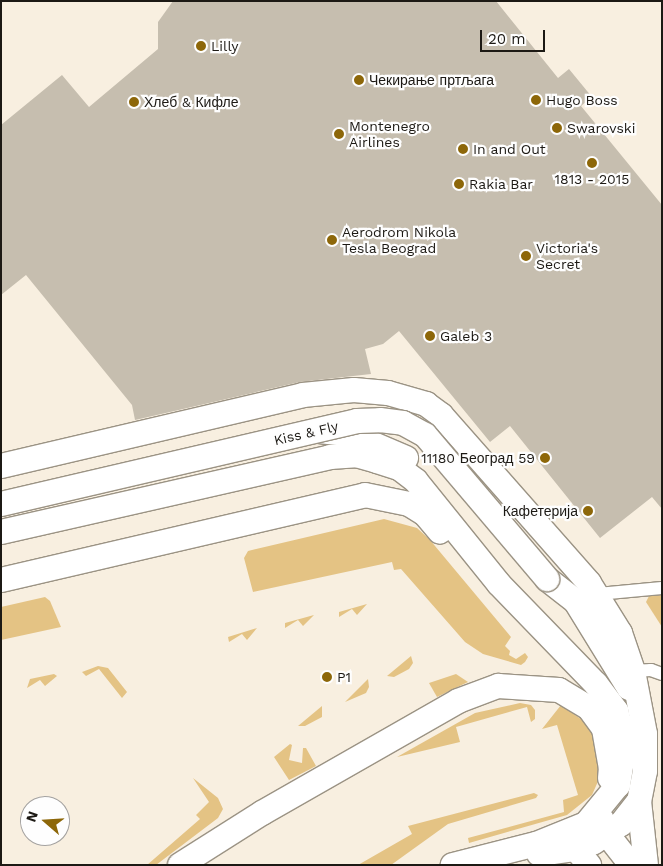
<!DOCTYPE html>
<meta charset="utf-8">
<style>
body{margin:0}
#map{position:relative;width:663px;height:866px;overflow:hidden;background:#f8efe0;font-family:"Work Sans",sans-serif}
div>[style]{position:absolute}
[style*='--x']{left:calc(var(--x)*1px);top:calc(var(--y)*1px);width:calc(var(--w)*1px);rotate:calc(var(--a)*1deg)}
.green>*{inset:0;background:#e4c384}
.building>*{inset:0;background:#c6beaf}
.roads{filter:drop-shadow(1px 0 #9b9384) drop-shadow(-1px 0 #9b9384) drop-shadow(0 1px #9b9384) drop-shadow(0 -1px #9b9384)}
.lane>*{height:12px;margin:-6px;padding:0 6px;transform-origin:6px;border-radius:6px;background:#fff}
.street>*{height:24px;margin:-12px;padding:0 12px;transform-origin:12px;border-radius:12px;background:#fff}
.bridges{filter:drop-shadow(1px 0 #9b9384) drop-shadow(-1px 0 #9b9384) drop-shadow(0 1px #9b9384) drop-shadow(0 -1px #9b9384)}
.street-bridge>*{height:24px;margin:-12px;padding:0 12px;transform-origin:12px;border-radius:12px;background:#fff}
.dots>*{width:14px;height:14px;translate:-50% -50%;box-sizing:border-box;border:2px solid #fefefe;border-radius:50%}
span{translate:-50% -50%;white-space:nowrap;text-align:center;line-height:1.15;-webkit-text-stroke:4.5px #fefefe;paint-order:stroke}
.poi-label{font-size:14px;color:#1c1914}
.left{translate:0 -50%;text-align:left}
.right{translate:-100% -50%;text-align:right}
.street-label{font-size:14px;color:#1c1914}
.frame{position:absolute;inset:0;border:2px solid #1c1914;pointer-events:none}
.north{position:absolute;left:20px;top:796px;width:50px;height:50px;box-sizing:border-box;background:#fefefe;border:1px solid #a4a2a0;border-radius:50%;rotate:289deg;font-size:14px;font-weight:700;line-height:20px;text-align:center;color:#1c1914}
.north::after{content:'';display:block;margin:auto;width:18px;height:22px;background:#8d6709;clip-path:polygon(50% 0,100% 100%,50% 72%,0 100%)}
.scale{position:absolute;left:480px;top:30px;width:65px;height:22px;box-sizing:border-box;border:2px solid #1c1914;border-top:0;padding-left:6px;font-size:15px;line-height:18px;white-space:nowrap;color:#1c1914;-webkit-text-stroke:4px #fefefe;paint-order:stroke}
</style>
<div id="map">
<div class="green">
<div style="clip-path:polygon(384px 519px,417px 528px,430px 540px,511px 637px,505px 646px,510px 651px,509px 655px,516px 659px,525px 653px,528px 657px,525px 662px,521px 665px,483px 654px,465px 642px,401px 569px,394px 570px,392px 562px,253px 592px,244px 558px,248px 551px)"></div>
<div style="clip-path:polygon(662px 595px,662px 627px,646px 602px,649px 596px)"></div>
<div style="clip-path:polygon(45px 597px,50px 601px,61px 627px,1px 640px,1px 607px)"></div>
<div style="clip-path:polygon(367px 604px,357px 615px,352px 609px,339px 617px,339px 612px)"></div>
<div style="clip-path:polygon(314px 615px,303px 626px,298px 620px,285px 628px,285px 623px)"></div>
<div style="clip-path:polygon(257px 628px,247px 640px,242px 634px,229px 642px,228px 637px)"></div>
<div style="clip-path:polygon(411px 656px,413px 663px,409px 669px,394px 677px,387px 676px)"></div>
<div style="clip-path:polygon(98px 666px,108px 668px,127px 692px,122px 698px,99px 669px,86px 676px,82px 672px)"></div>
<div style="clip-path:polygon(54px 674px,57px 676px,45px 686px,40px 680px,27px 688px,30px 679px)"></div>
<div style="clip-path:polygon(456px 674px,468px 682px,437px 697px,429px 683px)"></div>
<div style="clip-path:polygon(368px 679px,369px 687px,366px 693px,345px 702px)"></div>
<div style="clip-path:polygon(520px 703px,531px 705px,535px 710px,535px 719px,531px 722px,527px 707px,456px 727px,460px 742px,397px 757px,475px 713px)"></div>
<div style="clip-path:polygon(561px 705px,592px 727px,603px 770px,592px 795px,567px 815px,469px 843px,468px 838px,564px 812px,563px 800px,578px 795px,557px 725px,542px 729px)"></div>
<div style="clip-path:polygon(322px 706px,322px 717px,305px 726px,298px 726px)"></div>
<div style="clip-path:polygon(290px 744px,292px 745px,289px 760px,302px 763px,303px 748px,306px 748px,316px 766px,289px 780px,274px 757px)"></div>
<div style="clip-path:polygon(193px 778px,218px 798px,223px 809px,218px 818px,156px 865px,147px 865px,200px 819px,196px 815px,209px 802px)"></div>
<div style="clip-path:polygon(534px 793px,538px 795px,536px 798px,448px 824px,391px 865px,358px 865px,412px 834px,408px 826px)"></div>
</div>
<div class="building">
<div style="clip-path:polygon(173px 1px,496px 1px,558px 78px,569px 69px,592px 97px,581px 106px,662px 205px,662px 509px,652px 497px,600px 538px,510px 426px,490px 442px,399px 331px,383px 344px,365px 349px,371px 374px,300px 382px,135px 420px,132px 405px,26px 275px,1px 295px,1px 125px,62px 75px,89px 107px,158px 49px,158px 22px)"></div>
</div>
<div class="roads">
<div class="lane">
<div style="--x:598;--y:594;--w:64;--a:-5.4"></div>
<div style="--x:633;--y:671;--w:18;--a:-3"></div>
<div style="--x:651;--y:670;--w:12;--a:20"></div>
</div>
<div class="street">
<div style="--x:319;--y:431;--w:31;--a:6"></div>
<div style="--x:350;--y:434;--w:61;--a:23.2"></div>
<div style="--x:1;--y:466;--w:310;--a:-13.2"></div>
<div style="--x:303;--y:395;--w:51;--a:-5.6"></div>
<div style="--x:354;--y:390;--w:34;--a:5"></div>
<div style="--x:388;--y:393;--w:40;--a:16"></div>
<div style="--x:426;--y:404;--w:19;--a:36"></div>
<div style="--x:441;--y:415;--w:224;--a:48.6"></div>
<div style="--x:589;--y:583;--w:59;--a:58.2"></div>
<div style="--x:620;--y:633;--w:40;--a:71.1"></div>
<div style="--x:633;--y:671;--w:64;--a:79.2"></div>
<div style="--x:645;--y:734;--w:37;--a:90"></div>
<div style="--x:645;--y:771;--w:31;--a:101"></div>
<div style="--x:639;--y:801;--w:64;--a:83.8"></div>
<div style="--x:1;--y:532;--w:337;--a:-12.8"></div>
<div style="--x:330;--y:457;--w:26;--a:-4"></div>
<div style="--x:356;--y:455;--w:22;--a:16"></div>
<div style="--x:377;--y:461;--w:23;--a:18"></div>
<div style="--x:399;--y:468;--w:21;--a:37"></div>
<div style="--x:416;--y:481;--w:132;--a:51.1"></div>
<div style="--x:499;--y:584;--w:139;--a:45.9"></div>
<div style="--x:596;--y:684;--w:34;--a:53"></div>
<div style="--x:616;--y:711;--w:33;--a:74"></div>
<div style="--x:625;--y:743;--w:43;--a:99.5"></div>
<div style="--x:618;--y:785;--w:50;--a:129.4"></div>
<div style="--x:586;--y:824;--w:54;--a:158.2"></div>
<div style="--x:536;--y:844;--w:86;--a:165.8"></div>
<div style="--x:547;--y:579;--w:37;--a:38"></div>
<div style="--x:576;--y:602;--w:101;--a:58.4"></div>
<div style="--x:1;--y:580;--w:374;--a:-13.1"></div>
<div style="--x:365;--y:495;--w:45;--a:11.6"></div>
<div style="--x:409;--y:504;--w:19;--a:32"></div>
<div style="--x:425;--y:514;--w:23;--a:50"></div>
<div style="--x:602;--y:820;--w:15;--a:70"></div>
<div style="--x:607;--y:834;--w:39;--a:52"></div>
<div style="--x:576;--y:849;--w:21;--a:51"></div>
<div style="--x:539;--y:854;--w:37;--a:-8"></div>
<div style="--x:576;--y:849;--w:19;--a:-21"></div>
<div style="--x:594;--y:842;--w:32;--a:-34"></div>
<div style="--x:621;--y:824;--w:29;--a:-52"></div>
<div style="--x:180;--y:865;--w:97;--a:-32.4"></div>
<div style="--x:262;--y:813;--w:226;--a:-29.7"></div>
<div style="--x:458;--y:701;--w:43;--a:-20.6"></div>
<div style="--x:498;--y:686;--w:61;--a:3.8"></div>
<div style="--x:559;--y:690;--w:35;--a:31"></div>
<div style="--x:589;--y:708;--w:26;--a:54"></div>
<div style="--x:604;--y:729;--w:39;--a:80"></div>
<div style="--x:611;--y:767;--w:11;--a:95"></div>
</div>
</div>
<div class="bridges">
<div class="street-bridge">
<div style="--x:1;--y:504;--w:366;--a:-13.1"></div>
<div style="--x:357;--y:421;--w:23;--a:-2"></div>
<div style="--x:380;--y:420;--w:23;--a:7"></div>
<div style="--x:403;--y:423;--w:25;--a:29"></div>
<div style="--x:425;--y:435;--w:189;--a:49.7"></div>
</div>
</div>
<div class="dots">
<div style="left:201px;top:46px;background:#8d6709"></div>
<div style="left:359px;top:80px;background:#8d6709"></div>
<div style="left:536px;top:100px;background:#8d6709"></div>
<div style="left:134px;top:102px;background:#8d6709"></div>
<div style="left:557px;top:128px;background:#8d6709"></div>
<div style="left:339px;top:134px;background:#8d6709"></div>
<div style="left:463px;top:149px;background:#8d6709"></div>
<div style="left:592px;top:163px;background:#8d6709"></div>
<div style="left:459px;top:184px;background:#8d6709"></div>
<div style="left:332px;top:240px;background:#8d6709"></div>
<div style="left:526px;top:256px;background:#8d6709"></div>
<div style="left:430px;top:336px;background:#8d6709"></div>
<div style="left:545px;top:458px;background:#8d6709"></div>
<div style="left:588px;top:511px;background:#8d6709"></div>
<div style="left:327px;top:677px;background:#8d6709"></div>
</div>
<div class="poi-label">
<span class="left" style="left:211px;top:46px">Lilly</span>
<span class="left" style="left:369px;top:80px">Чекирање пртљага</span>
<span class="left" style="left:546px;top:100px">Hugo Boss</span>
<span class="left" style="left:144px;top:102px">Хлеб &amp; Кифле</span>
<span class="left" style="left:349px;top:134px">Montenegro<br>Airlines</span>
<span class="left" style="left:567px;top:128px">Swarovski</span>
<span class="left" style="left:473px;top:149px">In and Out</span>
<span style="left:592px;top:179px">1813 - 2015</span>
<span class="left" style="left:469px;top:184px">Rakia Bar</span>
<span class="left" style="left:342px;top:240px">Aerodrom Nikola<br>Tesla Beograd</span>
<span class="left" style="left:536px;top:256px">Victoria's<br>Secret</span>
<span class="left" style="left:440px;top:336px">Galeb 3</span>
<span class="right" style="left:535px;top:458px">11180 Београд 59</span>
<span class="right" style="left:578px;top:511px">Кафетерија</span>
<span class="left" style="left:337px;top:677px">P1</span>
</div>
<div class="street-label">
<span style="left:306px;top:433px;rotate:-13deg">Kiss &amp; Fly</span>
</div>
<div class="frame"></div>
<div class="north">N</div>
<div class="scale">20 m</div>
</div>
